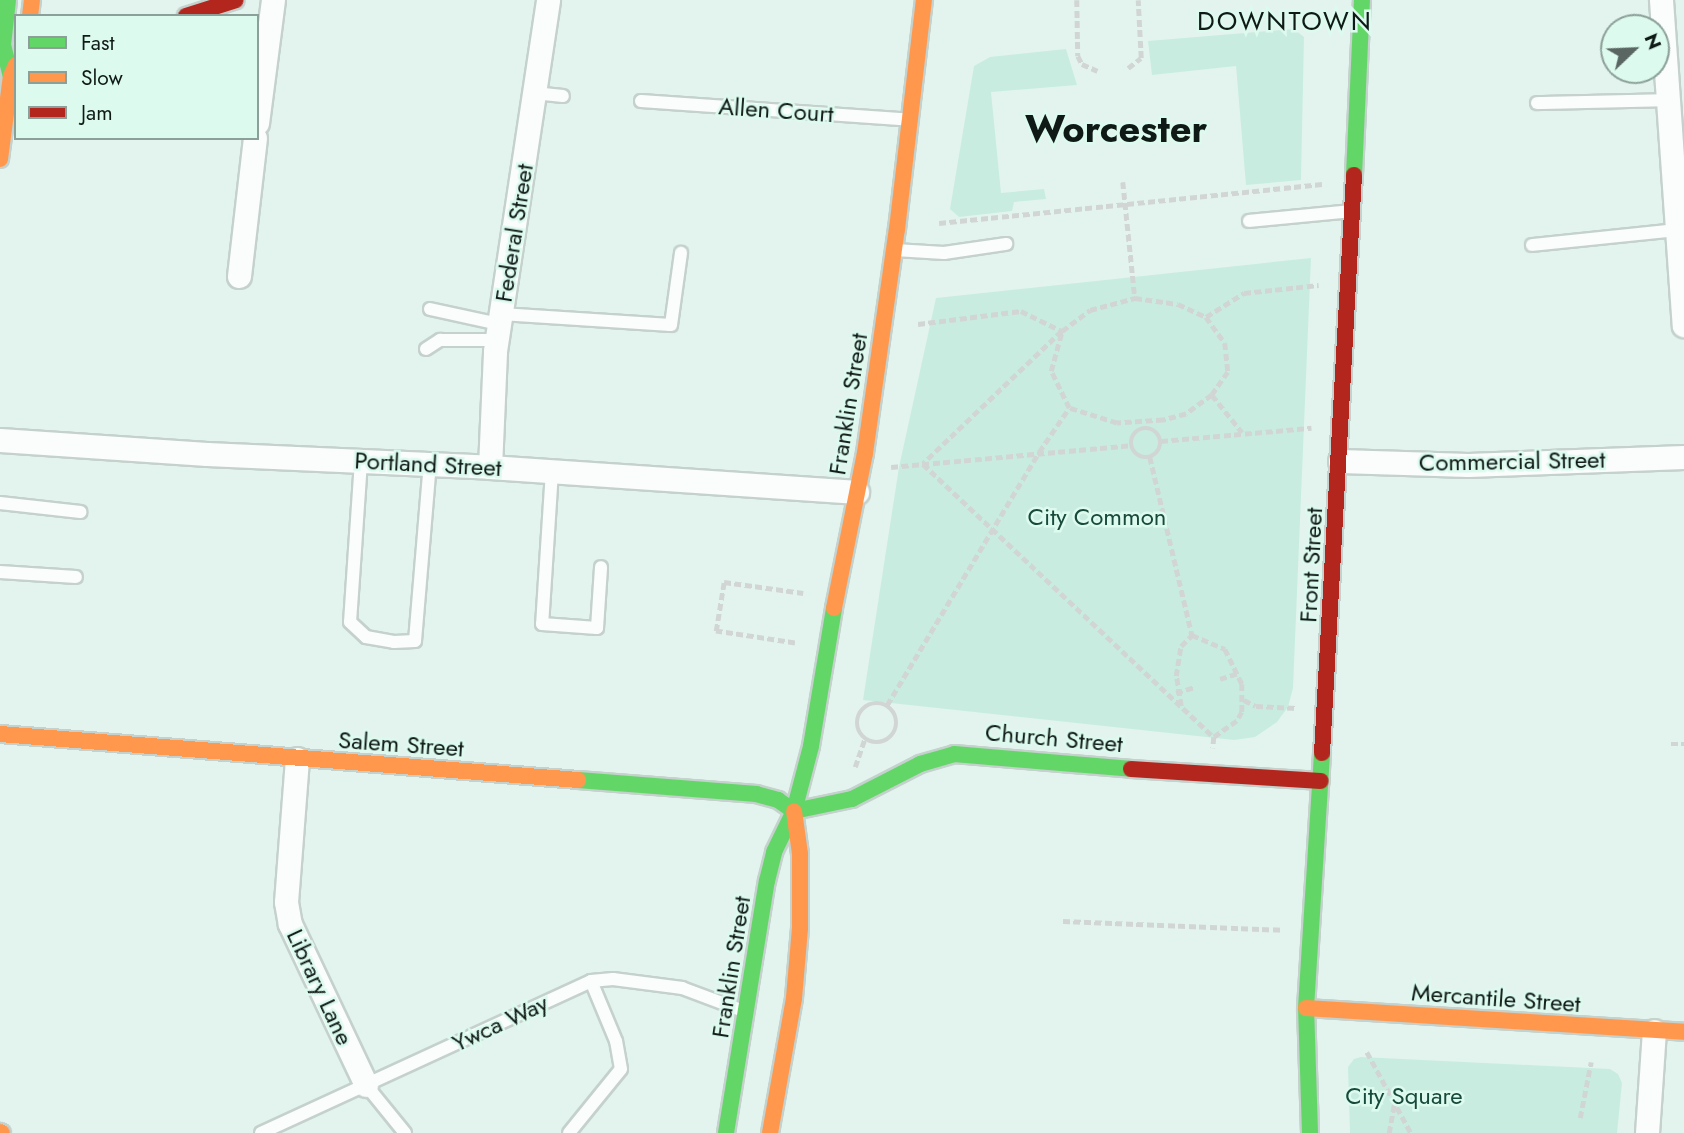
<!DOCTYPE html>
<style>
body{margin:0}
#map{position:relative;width:1684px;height:1133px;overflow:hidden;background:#e3f4ee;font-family:Jost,sans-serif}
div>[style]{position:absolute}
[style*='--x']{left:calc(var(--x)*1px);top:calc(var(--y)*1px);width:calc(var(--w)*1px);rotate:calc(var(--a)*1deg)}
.green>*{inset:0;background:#c8ede0}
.path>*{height:4.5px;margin-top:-2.25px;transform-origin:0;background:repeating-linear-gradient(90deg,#d1d6d4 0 7px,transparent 0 10.5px)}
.path>.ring{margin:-2.25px;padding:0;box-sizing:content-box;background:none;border:4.5px solid #d1d6d4;border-radius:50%}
.roads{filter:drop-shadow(2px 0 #c4d1cc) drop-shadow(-2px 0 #c4d1cc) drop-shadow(0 2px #c4d1cc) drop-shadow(0 -2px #c4d1cc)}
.lane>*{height:12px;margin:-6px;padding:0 6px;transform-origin:6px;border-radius:6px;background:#fbfdfc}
.street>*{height:23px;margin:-11.5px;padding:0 11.5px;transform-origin:11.5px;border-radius:11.5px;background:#fbfdfc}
.fast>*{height:16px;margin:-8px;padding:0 8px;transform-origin:8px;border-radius:8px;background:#63d668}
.slow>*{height:16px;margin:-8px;padding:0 8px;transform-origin:8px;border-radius:8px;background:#ff974d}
.jam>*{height:16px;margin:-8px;padding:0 8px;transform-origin:8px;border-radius:8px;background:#b3261e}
span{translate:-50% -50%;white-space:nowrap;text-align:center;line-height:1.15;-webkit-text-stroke:5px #ddfaef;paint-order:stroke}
.street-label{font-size:24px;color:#0f1a16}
.park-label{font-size:24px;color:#174a3b}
.neighbourhood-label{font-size:26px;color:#0f1a16;letter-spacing:2px}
.town-label{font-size:38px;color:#0f1a16;font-weight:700}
.legend{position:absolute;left:14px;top:14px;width:245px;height:126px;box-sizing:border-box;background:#ddfaef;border:2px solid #8ba098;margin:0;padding:9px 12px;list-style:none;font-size:21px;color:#0f1a16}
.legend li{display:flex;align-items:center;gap:14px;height:35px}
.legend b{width:35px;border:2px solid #8ba098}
.north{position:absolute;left:1600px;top:14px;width:70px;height:70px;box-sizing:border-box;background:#ddfaef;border:2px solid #8ba098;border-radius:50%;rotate:67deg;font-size:19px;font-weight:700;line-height:28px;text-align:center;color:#0f1a16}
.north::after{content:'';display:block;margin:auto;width:24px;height:32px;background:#596662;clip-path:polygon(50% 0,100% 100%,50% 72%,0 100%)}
</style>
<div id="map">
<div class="green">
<div style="clip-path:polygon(1294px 29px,1304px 37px,1301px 180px,1246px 185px,1236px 66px,1152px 75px,1148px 41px)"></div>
<div style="clip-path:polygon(1066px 49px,1077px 85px,991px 92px,1001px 193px,1044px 189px,1046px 199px,1014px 202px,1012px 211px,959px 217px,950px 209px,974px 66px,990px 57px)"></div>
<div style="clip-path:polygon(1311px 258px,1293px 688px,1288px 707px,1277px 722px,1255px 737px,1234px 740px,863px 700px,899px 467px,936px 298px)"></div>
<div style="clip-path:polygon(1361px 1057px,1610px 1069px,1618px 1074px,1622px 1083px,1617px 1133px,1350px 1133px,1348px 1067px,1354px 1059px)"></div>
</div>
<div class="path">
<div style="--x:1077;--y:0;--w:56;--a:89"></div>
<div style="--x:1078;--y:56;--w:9;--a:63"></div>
<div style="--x:1082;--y:64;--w:17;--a:24"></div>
<div style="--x:1128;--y:68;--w:16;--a:-38"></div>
<div style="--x:1141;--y:58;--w:58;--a:-93"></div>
<div style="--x:1123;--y:182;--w:117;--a:84.1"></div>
<div style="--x:939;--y:223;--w:385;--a:-5.8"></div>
<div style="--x:1135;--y:298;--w:43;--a:7.9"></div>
<div style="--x:1178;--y:304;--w:31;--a:25"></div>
<div style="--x:1206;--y:317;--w:32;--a:54"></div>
<div style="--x:1225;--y:343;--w:29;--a:84"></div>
<div style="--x:1228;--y:372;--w:28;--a:125"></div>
<div style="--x:1212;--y:395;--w:32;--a:144"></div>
<div style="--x:1186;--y:414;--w:24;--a:165"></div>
<div style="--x:1163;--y:420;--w:46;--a:176.3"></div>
<div style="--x:1117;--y:423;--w:50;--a:-162.6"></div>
<div style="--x:1069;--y:408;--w:41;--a:-115.9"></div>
<div style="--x:1051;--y:371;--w:41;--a:-74.6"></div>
<div style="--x:1062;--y:331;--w:35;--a:-37"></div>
<div style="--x:1090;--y:310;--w:47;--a:-14.9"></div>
<div style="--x:1206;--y:317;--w:45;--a:-32.3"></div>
<div style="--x:1244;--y:293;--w:75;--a:-6.1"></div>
<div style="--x:918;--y:324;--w:104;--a:-7.2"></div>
<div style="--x:1021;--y:311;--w:46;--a:26"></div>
<div style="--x:1062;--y:331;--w:192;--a:136.3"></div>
<div style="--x:923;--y:464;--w:399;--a:43.2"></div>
<div style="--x:1214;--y:737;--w:11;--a:95"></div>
<div style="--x:1212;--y:395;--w:48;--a:51"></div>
<div class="ring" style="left:1131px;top:428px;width:25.5px;height:25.5px"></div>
<div style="--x:1161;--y:441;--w:151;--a:-5"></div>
<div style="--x:1150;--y:457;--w:183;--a:76.7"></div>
<div style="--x:1192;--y:635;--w:36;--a:23"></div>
<div style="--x:1225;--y:649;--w:39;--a:64"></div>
<div style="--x:1242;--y:684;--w:28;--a:90"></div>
<div style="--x:1242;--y:712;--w:10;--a:119"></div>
<div style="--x:1237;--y:721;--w:28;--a:145"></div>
<div style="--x:891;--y:467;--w:241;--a:-5.2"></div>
<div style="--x:795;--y:643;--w:80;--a:-171.4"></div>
<div style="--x:716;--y:631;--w:50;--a:-80.7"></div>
<div style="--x:724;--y:582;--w:80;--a:7.9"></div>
<div style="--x:1220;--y:679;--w:19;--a:-18"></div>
<div style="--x:1176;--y:693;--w:20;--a:-18"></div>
<div style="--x:1244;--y:700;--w:13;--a:27"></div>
<div style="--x:1256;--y:706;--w:41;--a:2.8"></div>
<div class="ring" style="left:857px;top:703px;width:35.5px;height:35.5px"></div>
<div style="--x:887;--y:705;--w:295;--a:-59"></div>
<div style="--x:1039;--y:452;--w:53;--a:-55.7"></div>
<div style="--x:1181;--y:706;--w:30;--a:-99"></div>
<div style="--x:1176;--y:676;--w:30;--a:-81"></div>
<div style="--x:1181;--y:646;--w:16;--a:-45"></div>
<div style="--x:1671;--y:744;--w:13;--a:0"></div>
<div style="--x:855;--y:767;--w:31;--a:-71"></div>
<div style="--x:1063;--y:921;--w:220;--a:2.3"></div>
<div style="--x:1367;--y:1052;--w:92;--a:61.5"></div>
<div style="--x:1580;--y:1118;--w:57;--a:-78.9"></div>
<div style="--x:1389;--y:1133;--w:29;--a:-80"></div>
</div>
<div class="roads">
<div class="lane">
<div style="--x:534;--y:93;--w:29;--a:6"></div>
<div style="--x:641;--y:101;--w:270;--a:4"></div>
<div style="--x:1537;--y:103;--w:131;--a:-1.3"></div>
<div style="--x:1249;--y:221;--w:103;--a:-5.5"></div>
<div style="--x:1532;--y:245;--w:147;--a:-5.9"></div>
<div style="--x:895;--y:250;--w:49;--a:3.5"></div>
<div style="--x:944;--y:253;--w:63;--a:-8.3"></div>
<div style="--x:430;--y:309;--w:71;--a:12.3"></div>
<div style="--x:501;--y:314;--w:170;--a:3.7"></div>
<div style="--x:671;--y:325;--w:73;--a:-82.1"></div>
<div style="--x:426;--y:349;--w:17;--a:-33"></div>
<div style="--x:440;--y:340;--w:57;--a:0"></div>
<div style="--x:361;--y:461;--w:161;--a:93.9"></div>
<div style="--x:350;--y:622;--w:22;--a:43"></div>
<div style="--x:366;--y:637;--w:28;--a:10"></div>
<div style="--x:394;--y:642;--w:21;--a:-3"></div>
<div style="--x:415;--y:641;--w:178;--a:-85.2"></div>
<div style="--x:552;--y:471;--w:153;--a:93.7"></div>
<div style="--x:542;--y:624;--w:55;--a:4.2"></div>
<div style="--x:597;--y:628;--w:61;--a:-86.2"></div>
<div style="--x:0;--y:503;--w:81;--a:6.4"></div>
<div style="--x:0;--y:572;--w:76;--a:3.8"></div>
<div style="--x:366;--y:1085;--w:62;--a:50.9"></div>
<div style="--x:261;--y:1133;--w:363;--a:-24.7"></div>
<div style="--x:591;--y:981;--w:22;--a:-5"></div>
<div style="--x:613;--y:979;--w:70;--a:7.4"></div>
<div style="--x:682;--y:988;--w:66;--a:20.4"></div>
<div style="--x:569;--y:1133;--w:82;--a:-50.9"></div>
<div style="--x:621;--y:1069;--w:28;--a:-100"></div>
<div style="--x:616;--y:1041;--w:65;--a:-112.6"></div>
</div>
<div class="street">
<div style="--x:1661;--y:0;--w:326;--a:86"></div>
<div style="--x:257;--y:123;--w:124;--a:-82.6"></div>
<div style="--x:239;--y:276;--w:139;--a:-83.4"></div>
<div style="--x:0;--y:440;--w:207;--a:3.9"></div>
<div style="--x:207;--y:454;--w:283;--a:2.6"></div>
<div style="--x:490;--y:467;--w:368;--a:3.9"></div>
<div style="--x:1340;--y:461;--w:128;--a:1.8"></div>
<div style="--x:1468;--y:465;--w:216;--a:-2.1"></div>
<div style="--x:490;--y:467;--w:116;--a:-87.5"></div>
<div style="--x:495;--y:351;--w:355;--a:-81.4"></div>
<div style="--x:297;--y:759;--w:143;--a:94.4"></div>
<div style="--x:286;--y:902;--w:22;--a:80"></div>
<div style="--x:290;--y:924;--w:178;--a:64.7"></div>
<div style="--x:1647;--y:1133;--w:102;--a:-86.1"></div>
</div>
<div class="fast">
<div style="--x:8;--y:0;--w:45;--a:96.3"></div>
<div style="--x:3;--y:45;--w:32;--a:76"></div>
<div style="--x:1354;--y:175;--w:175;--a:-87.4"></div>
<div style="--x:578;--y:780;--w:179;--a:4.5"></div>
<div style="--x:756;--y:794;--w:23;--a:15"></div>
<div style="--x:778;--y:800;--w:19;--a:35"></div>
<div style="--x:794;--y:811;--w:59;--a:-11.7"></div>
<div style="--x:852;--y:799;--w:76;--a:-27.2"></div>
<div style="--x:920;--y:764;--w:35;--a:-16"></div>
<div style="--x:954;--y:754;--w:178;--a:4.8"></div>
<div style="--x:726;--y:1133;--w:255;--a:-80.8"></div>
<div style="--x:767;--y:881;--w:30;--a:-76"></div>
<div style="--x:774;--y:852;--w:46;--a:-64"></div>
<div style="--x:794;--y:811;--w:67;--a:-75.3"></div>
<div style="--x:811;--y:746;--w:140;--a:-80.5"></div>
<div style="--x:1310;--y:1133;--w:125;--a:-91.8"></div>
<div style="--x:1306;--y:1008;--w:256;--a:-86.4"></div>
</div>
<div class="slow">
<div style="--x:30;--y:16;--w:16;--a:-83"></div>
<div style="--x:0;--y:159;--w:84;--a:-82.5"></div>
<div style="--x:11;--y:76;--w:12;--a:-66"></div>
<div style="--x:834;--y:608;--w:158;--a:-78.7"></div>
<div style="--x:865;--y:453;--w:226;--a:-81.9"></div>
<div style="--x:897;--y:229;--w:231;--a:-83.3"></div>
<div style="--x:0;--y:734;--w:580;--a:4.55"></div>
<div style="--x:1306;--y:1008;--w:379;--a:3.6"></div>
<div style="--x:0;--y:1132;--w:2;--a:27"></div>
<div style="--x:770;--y:1133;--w:137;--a:-79.9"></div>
<div style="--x:794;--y:998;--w:70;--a:-85.1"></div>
<div style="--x:800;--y:928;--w:74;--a:-90"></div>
<div style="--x:800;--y:854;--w:43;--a:-97.9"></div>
</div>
<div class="jam">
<div style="--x:186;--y:16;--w:52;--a:-17.7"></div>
<div style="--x:1322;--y:753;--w:579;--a:-86.83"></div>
<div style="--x:1131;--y:769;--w:190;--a:3.6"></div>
</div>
</div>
<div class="street-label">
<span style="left:776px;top:110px;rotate:4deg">Allen Court</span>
<span style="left:514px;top:233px;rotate:-81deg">Federal Street</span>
<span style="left:848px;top:404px;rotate:-81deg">Franklin Street</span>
<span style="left:1512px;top:461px;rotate:-1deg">Commercial Street</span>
<span style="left:428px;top:464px;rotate:3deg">Portland Street</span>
<span style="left:1311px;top:565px;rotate:-87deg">Front Street</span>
<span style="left:1054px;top:738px;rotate:5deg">Church Street</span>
<span style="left:401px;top:744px;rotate:4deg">Salem Street</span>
<span style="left:731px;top:967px;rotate:-81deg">Franklin Street</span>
<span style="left:320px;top:987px;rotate:65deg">Library Lane</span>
<span style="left:1496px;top:998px;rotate:4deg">Mercantile Street</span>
<span style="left:500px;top:1023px;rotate:-25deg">Ywca Way</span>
</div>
<div class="park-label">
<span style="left:1097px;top:517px">City Common</span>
<span style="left:1404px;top:1096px">City Square</span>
</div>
<div class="neighbourhood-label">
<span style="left:1285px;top:22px">DOWNTOWN</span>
</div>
<div class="town-label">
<span style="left:1116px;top:129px">Worcester</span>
</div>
<ul class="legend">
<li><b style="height:9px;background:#63d668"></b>Fast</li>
<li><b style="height:9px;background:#ff974d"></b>Slow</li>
<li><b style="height:9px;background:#b3261e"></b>Jam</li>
</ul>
<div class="north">N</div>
</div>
